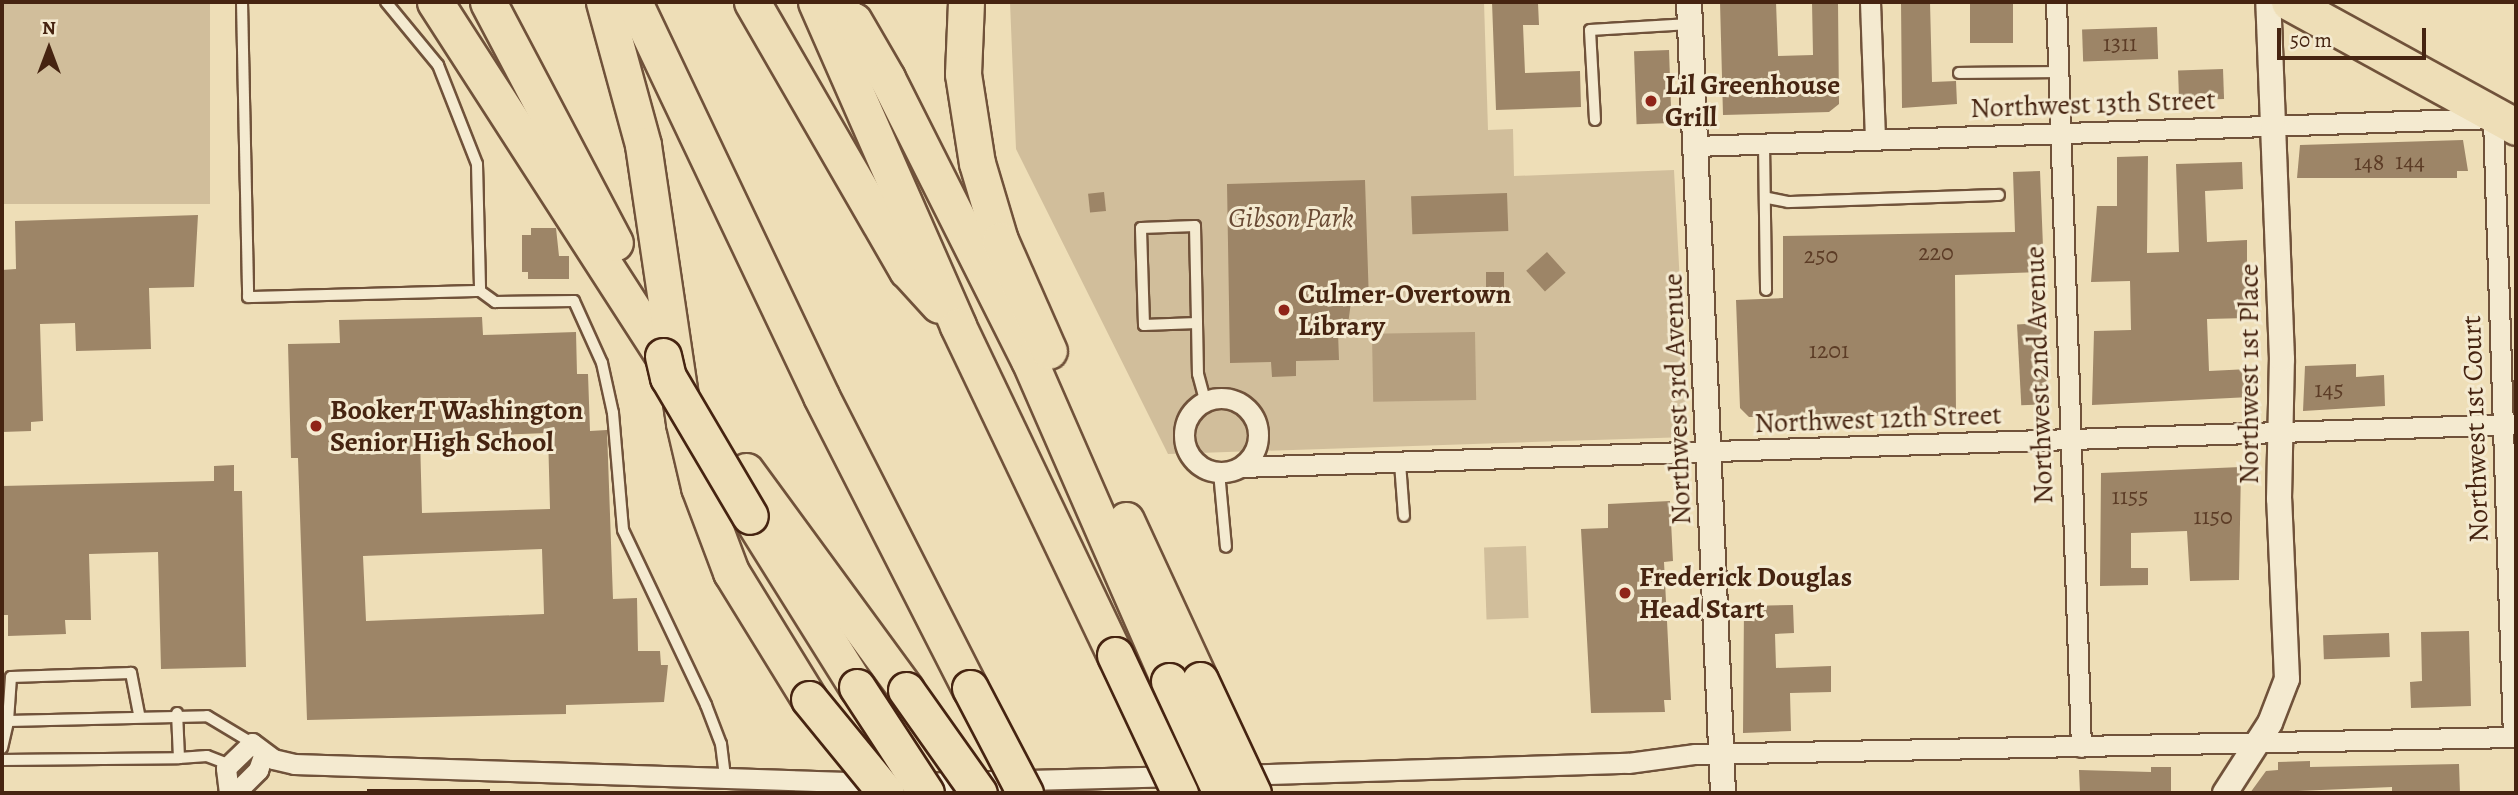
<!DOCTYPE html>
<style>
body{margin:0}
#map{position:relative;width:2518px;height:795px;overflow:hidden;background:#eedeb7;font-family:Alegreya,serif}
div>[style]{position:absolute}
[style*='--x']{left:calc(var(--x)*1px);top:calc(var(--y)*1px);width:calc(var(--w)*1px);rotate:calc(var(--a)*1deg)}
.green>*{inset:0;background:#d1be9b;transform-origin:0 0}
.water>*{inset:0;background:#b59f7f;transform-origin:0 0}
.building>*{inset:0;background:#9d8567;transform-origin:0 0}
.roads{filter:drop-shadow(2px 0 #70523a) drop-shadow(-2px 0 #70523a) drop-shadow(0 2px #70523a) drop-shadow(0 -2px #70523a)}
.service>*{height:10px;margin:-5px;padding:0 5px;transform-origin:5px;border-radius:5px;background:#f4ead0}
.minor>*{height:19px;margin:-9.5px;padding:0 9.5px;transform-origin:9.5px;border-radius:9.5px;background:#f4ead0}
.minor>.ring{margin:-9.5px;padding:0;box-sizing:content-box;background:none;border:19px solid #f4ead0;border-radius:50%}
.tertiary>*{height:24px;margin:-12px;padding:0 12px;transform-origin:12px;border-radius:12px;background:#f4ead0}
.motorway>*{height:35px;margin:-17.5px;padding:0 17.5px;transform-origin:17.5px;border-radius:17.5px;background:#eedeb7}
.rail>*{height:8px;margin-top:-4px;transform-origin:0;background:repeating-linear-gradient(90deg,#f4ead0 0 16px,#462411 0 32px);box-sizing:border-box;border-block:2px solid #462411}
.bridges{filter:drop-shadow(2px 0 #462411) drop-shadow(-2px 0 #462411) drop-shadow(0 2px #462411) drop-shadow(0 -2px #462411)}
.motorway-bridge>*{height:35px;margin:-17.5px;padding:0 17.5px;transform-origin:17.5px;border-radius:17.5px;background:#eedeb7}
.dots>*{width:19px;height:19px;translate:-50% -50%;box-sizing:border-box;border:4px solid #f4ead0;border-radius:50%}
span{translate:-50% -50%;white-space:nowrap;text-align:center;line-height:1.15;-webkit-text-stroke:6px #f4ead0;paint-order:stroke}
.number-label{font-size:24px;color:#5c3c26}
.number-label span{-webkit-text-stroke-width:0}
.poi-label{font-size:28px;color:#462411;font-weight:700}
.left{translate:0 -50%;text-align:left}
.street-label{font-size:28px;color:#462411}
.park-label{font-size:28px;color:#694a34;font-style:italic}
.frame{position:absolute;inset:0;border:4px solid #462411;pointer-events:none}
.north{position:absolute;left:14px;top:14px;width:70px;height:70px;-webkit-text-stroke:5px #f4ead0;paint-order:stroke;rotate:0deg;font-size:19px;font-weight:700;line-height:28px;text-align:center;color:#462411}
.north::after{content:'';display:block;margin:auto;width:24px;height:32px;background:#462411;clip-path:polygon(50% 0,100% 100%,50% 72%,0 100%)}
.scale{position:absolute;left:2277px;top:28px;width:149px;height:32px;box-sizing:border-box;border:4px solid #462411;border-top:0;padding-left:9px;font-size:21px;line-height:24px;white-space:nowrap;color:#462411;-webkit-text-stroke:5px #f4ead0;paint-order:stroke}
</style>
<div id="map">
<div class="green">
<div style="left:2px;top:2px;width:208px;height:202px"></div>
<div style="clip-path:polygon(1010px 2px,1484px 2px,1488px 130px,1513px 129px,1514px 176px,1674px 170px,1688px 437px,1168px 454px,1016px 149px)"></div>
<div style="left:1526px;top:546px;width:72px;height:42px;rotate:88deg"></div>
</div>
<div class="water">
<div style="left:1475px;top:332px;width:68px;height:103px;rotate:89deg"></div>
</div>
<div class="building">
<div style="clip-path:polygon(1492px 2px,1538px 3px,1539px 25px,1523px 25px,1525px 73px,1580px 71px,1581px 107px,1496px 110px)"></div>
<div style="clip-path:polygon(1720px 2px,1776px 2px,1778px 56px,1813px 55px,1812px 2px,1838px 2px,1839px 104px,1829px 112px,1723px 115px)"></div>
<div style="clip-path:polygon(1901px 2px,1930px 2px,1932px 82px,1956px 81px,1957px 104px,1902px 108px)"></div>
<div style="left:1970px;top:2px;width:43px;height:41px"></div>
<div style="left:2157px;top:27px;width:32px;height:75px;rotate:88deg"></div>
<div style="left:1669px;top:50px;width:73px;height:35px;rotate:88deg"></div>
<div style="left:2223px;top:69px;width:30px;height:45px;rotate:88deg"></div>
<div style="clip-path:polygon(2463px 140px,2468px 171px,2457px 171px,2457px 178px,2297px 178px,2300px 145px)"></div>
<div style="clip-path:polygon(2148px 156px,2147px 253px,2179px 252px,2176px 164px,2242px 162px,2243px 189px,2205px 191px,2207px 242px,2247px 240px,2247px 318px,2207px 319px,2209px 371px,2249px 369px,2250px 397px,2092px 405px,2094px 331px,2131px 330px,2130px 281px,2091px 282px,2097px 206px,2117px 206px,2117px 157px)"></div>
<div style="clip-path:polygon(2040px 171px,2044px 272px,1955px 275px,1956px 415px,1749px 417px,1740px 408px,1736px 300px,1783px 298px,1783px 236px,2015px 232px,2013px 172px)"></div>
<div style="clip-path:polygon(1365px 180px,1369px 302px,1351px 302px,1347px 332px,1338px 332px,1339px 360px,1296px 361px,1296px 376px,1272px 377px,1271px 362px,1230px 363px,1227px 184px)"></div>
<div style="left:1104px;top:192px;width:19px;height:16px;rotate:84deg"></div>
<div style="left:1507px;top:193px;width:38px;height:96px;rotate:88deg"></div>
<div style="clip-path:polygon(198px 215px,194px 287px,149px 288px,151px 349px,76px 351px,75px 323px,40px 324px,43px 421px,31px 422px,31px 431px,2px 432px,2px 270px,16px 269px,15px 221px)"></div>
<div style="clip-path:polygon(531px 228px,556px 228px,559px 256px,569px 256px,569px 279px,528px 279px,528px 272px,522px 272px,522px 235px,531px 235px)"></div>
<div style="left:1547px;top:252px;width:28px;height:28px;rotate:48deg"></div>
<div style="left:1486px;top:272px;width:18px;height:27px"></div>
<div style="clip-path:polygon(evenodd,482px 317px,483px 335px,576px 332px,577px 374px,588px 374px,590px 431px,607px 430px,613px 599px,637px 598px,638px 651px,660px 651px,661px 665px,668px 665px,664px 702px,566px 705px,566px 714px,307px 720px,298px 458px,291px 458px,288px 344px,340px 343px,339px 320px,482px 317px,548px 433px,550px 509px,422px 513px,420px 438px,548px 433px,482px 317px,542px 549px,544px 614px,366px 621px,363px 556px,542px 549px)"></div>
<div style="left:2045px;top:323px;width:81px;height:28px;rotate:87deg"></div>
<div style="clip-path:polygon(2356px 364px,2356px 377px,2384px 375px,2385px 406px,2303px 411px,2305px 366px)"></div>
<div style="clip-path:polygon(234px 465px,234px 491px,242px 491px,246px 667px,161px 669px,158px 552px,89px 554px,91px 620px,65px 620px,66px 634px,8px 636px,8px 615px,2px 615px,2px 486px,214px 481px,214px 466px)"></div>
<div style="clip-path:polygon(2241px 467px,2239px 580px,2190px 581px,2187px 531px,2131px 533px,2131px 568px,2148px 568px,2148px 585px,2100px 586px,2101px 473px)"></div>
<div style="clip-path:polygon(1670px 501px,1673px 561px,1664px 562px,1671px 700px,1664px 700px,1665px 712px,1591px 713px,1581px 529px,1608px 528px,1608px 504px)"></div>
<div style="clip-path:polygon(1793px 605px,1794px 633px,1775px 634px,1776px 668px,1831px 666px,1831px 692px,1790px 693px,1791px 731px,1743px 733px,1744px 606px)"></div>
<div style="clip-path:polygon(2469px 631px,2471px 706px,2411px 708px,2410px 682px,2422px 681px,2421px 632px)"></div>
<div style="left:2389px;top:633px;width:24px;height:66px;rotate:88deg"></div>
<div style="clip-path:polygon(2310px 761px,2310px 767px,2459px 764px,2460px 793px,2392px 793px,2392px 787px,2250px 793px,2266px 771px,2278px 770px,2278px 762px)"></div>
<div style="clip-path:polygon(2151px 767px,2171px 767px,2171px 793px,2080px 793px,2079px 770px,2151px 772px)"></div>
</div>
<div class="roads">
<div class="service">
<div style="--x:242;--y:2;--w:295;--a:88.8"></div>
<div style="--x:248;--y:297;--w:232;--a:-1.5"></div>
<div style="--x:386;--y:2;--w:82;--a:50.5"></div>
<div style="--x:438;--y:65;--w:106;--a:68.5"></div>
<div style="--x:477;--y:164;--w:127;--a:88.6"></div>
<div style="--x:480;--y:291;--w:19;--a:36"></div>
<div style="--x:495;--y:302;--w:79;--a:-0.7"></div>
<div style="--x:574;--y:301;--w:68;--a:65.7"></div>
<div style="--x:602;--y:363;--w:51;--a:77.6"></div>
<div style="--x:613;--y:413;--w:117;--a:85.1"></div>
<div style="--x:623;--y:530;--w:194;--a:64.6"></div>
<div style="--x:706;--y:705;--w:42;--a:69"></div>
<div style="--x:721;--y:744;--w:33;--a:83"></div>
<div style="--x:1959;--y:73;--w:99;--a:-0.6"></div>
<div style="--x:1595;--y:120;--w:90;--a:-93.2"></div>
<div style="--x:1590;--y:30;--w:100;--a:-3.4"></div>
<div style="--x:1764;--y:144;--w:146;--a:89.2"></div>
<div style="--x:1768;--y:198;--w:20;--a:11"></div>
<div style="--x:1788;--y:202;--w:211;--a:-1.9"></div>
<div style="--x:1197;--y:323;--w:53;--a:177.8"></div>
<div style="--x:1144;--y:325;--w:97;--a:-91.8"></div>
<div style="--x:1141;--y:228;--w:54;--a:-2.1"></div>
<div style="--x:1195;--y:226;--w:97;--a:88.8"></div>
<div style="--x:1197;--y:323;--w:51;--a:88.9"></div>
<div style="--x:1198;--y:374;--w:28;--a:75"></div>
<div style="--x:1400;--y:463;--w:53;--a:85.7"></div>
<div style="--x:1219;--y:472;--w:75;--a:84.7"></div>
<div style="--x:139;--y:714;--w:42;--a:-101"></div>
<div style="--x:131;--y:673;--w:120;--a:178.1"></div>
<div style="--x:11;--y:677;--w:44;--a:93.9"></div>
<div style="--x:8;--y:721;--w:199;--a:-1.4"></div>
<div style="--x:207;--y:716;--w:52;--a:31"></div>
<div style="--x:2;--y:748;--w:28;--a:-77"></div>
<div style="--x:179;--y:758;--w:28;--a:-4"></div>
<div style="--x:207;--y:756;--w:22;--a:21"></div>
<div style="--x:2;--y:760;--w:177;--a:-0.6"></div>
<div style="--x:179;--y:758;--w:45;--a:-92.5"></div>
</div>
<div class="minor">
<div style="--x:1870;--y:2;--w:137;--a:87.9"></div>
<div style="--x:2056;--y:2;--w:745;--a:88.08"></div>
<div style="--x:1696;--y:146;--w:797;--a:-2.01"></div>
<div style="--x:2493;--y:118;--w:619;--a:88.15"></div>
<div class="ring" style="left:1184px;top:398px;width:55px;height:55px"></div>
<div style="--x:1241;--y:467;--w:1275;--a:-1.93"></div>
<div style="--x:1237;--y:775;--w:391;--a:-1.8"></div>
<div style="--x:1628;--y:763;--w:68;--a:-7.7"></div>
<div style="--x:1695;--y:754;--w:821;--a:-1.19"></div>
<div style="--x:916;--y:783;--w:263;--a:-1.5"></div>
<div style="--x:229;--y:793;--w:25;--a:-97"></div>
<div style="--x:226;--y:768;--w:36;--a:-44"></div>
<div style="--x:252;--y:743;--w:26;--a:37"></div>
<div style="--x:273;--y:759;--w:22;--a:13"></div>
<div style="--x:294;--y:764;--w:584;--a:1.86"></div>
<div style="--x:235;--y:793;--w:33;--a:-45"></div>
<div style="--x:258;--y:770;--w:18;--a:-71"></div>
</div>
<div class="tertiary">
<div style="--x:1689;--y:2;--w:792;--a:87.54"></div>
<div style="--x:2225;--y:793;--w:83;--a:-57.3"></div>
<div style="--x:2270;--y:723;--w:47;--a:-68.9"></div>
<div style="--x:2287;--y:679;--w:180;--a:-92.5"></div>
<div style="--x:2279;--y:499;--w:140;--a:-88.8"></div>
<div style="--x:2282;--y:359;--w:357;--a:-92.2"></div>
</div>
<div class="motorway">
<div style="--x:435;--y:2;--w:421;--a:57.2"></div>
<div style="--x:488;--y:2;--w:272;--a:62.2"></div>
<div style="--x:604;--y:2;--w:148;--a:74.7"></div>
<div style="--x:643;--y:145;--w:281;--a:81.6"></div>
<div style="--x:684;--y:423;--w:66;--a:76.8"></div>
<div style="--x:699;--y:487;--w:91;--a:69.4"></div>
<div style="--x:731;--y:572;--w:149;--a:58.4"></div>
<div style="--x:634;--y:2;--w:436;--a:64.6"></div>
<div style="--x:821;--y:396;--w:328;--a:63"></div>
<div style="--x:752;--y:2;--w:310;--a:60"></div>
<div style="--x:907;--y:270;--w:47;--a:47.6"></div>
<div style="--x:816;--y:2;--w:354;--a:66.3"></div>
<div style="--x:958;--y:326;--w:365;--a:64.5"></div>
<div style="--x:823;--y:2;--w:36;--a:32"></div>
<div style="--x:854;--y:21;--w:66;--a:59.9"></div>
<div style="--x:887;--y:78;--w:316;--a:63.3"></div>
<div style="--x:1029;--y:360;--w:350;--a:66.4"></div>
<div style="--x:966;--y:2;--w:72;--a:92.4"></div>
<div style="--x:963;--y:74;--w:90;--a:81.1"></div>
<div style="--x:977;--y:163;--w:80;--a:73.4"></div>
<div style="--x:1000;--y:240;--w:121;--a:66.2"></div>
<div style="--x:2289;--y:2;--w:259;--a:28.8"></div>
<div style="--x:746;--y:471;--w:271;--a:53.8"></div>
<div style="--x:750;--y:516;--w:202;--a:58"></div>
<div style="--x:1126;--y:520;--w:176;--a:65.2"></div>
</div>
</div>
<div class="rail">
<div style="--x:367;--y:793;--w:123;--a:0"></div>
</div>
<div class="bridges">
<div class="motorway-bridge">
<div style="--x:663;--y:356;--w:22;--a:77"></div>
<div style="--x:668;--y:377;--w:161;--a:59.5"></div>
<div style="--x:1115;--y:655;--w:153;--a:64.8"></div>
<div style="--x:1200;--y:680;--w:125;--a:64.9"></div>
<div style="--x:1169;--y:681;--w:123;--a:65.1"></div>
<div style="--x:857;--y:687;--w:126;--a:56.9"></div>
<div style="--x:970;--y:688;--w:119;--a:62.4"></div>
<div style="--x:906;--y:690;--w:126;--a:54.7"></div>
<div style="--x:809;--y:699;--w:122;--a:50.7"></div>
</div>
</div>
<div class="dots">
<div style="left:1651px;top:101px;background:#8f2418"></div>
<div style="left:1284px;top:310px;background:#8f2418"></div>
<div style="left:316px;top:426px;background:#8f2418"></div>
<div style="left:1625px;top:593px;background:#8f2418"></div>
</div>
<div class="number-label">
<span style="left:2120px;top:44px">1311</span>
<span style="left:2410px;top:162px">144</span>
<span style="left:2369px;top:163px">148</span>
<span style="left:1936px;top:253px">220</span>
<span style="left:1821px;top:256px">250</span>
<span style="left:1829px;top:351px">1201</span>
<span style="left:2329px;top:390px">145</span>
<span style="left:2130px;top:497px">1155</span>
<span style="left:2213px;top:517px">1150</span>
</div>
<div class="poi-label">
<span class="left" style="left:1665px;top:101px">Lil Greenhouse<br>Grill</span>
<span class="left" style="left:1298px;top:310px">Culmer-Overtown<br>Library</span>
<span class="left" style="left:330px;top:426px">Booker T Washington<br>Senior High School</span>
<span class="left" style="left:1639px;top:593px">Frederick Douglas<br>Head Start</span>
</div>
<div class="street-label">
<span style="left:2093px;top:104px;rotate:-2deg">Northwest 13th Street</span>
<span style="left:2249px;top:374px;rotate:-90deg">Northwest 1st Place</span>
<span style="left:2039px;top:375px;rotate:-92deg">Northwest 2nd Avenue</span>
<span style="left:1677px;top:399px;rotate:-92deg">Northwest 3rd Avenue</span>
<span style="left:1878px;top:419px;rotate:-2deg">Northwest 12th Street</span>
<span style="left:2475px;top:429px;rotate:-92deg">Northwest 1st Court</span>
</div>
<div class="park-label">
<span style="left:1291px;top:218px">Gibson Park</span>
</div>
<div class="frame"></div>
<div class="north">N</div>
<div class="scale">50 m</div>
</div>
